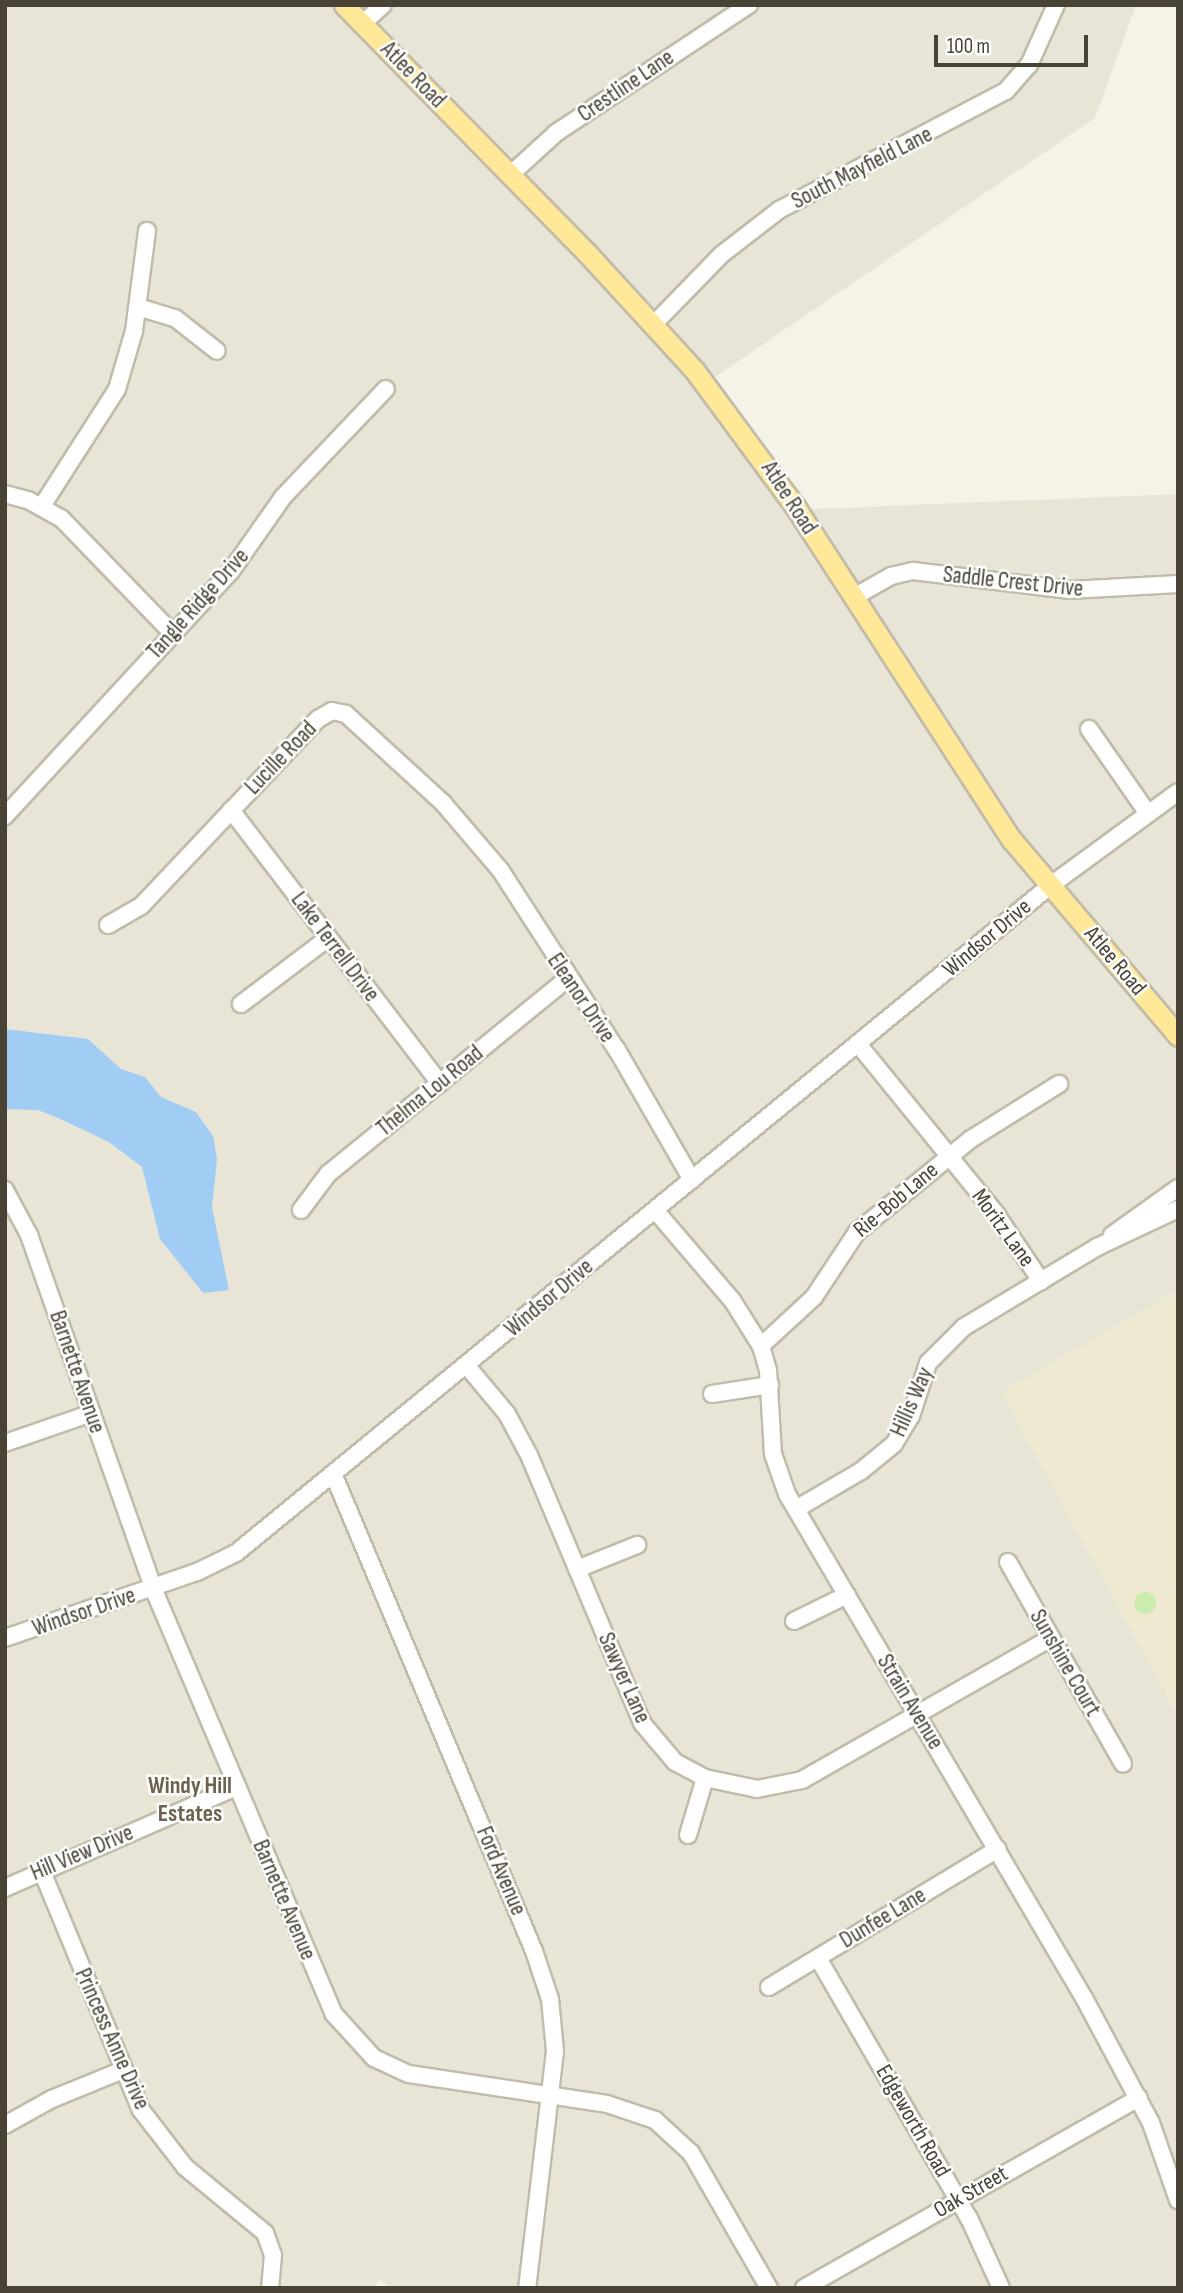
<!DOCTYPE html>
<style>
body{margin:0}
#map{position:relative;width:1183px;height:2293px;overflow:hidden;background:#f5f2e8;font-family:"Sofia Sans Condensed",sans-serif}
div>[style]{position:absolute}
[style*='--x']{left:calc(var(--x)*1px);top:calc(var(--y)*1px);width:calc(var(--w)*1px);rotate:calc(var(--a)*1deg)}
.residential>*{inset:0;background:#e9e5d6}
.education>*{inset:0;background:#efe9d1}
.green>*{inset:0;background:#ccecaf}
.round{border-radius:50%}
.water>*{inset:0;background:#a1cdf5}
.roads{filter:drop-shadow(2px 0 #c1bbaa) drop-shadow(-2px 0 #c1bbaa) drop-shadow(0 2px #c1bbaa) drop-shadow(0 -2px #c1bbaa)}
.minor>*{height:16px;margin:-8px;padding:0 8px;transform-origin:8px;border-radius:8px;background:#fff}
.major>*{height:19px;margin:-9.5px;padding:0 9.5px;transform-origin:9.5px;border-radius:9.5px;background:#ffe998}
span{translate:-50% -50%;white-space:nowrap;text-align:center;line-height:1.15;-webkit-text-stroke:5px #fff;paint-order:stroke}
.street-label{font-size:23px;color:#494336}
.neighbourhood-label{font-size:24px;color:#6d624d;font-weight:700}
.frame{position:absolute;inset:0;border:7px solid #494336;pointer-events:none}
.scale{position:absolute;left:934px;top:35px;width:154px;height:32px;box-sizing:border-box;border:4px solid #494336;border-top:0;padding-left:9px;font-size:21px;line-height:24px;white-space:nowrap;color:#494336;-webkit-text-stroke:5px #fff;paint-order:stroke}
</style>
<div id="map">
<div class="residential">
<div style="clip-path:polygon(5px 5px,1136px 5px,1095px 118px,702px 386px,790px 510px,1178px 494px,1178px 2288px,392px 2288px,379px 2280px,374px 2288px,5px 2288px)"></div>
</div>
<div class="education">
<div style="clip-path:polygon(1178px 1290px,1178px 1716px,1001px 1392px)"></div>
</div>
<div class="green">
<div class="round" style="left:1134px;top:1592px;width:22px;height:22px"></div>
</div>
<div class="water">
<div style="clip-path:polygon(5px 1029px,88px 1039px,121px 1069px,145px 1077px,161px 1097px,196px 1112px,213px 1136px,217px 1159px,212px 1207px,229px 1290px,203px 1293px,160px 1239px,142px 1167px,109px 1142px,58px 1118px,38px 1110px,5px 1109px)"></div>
</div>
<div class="roads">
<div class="minor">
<div style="--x:362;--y:24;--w:28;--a:-42"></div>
<div style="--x:510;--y:175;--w:62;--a:-42.4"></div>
<div style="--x:556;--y:133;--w:232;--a:-33.6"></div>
<div style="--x:138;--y:307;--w:39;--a:17"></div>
<div style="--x:175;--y:318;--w:53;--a:38.2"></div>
<div style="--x:653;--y:325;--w:98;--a:-45.8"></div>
<div style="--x:721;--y:255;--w:73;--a:-37.8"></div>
<div style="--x:779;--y:210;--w:256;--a:-27.7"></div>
<div style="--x:1006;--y:91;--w:35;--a:-49"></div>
<div style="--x:1029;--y:65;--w:66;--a:-65.8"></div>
<div style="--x:5;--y:494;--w:24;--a:15"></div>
<div style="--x:28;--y:500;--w:38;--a:29"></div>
<div style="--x:61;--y:518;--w:161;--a:46"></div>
<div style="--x:42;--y:506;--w:139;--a:-57.3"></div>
<div style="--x:117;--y:389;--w:60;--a:-73.7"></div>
<div style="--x:134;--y:331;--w:101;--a:-82.6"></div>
<div style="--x:854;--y:597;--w:43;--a:-29.6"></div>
<div style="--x:891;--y:576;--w:23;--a:-13"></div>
<div style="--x:913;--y:571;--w:158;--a:6.9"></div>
<div style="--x:1070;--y:590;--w:108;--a:-3.2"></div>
<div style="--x:1089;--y:729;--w:101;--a:55.1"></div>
<div style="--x:231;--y:810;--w:344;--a:52.6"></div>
<div style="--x:5;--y:816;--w:333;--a:-47.3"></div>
<div style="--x:231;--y:571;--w:90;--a:-54.9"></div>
<div style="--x:283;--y:497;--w:149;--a:-46.4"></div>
<div style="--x:108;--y:925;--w:39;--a:-30"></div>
<div style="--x:142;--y:905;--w:256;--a:-46.6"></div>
<div style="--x:318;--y:719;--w:16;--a:-30"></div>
<div style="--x:332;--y:711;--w:14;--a:12"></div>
<div style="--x:346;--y:714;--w:132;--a:42.5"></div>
<div style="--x:443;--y:803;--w:89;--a:49.5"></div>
<div style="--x:501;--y:871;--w:213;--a:57.1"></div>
<div style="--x:617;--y:1050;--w:150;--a:60"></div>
<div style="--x:241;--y:1004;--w:109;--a:-37.2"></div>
<div style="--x:858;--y:1044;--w:219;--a:50.9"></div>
<div style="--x:996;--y:1214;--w:81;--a:56.1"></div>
<div style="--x:5;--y:1190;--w:51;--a:61.9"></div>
<div style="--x:29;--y:1235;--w:374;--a:70.6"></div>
<div style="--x:153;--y:1588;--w:462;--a:67"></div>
<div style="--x:333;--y:2013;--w:61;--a:47.7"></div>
<div style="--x:374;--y:2058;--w:38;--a:25"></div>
<div style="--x:409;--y:2074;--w:200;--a:8.6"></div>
<div style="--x:607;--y:2104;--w:51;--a:18.4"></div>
<div style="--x:655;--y:2120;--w:49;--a:42.5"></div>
<div style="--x:691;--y:2153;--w:156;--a:60"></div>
<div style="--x:301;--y:1210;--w:45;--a:-53.1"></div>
<div style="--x:328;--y:1174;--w:308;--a:-39.2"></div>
<div style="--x:655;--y:1210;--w:118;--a:49.5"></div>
<div style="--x:732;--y:1300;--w:54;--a:57.8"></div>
<div style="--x:761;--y:1346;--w:25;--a:74"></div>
<div style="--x:768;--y:1370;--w:84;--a:86.6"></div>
<div style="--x:773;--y:1454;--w:42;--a:70.7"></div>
<div style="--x:787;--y:1494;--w:585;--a:59.49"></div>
<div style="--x:1084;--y:1998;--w:142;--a:61.8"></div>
<div style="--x:1151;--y:2123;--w:82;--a:70.7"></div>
<div style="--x:1112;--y:1235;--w:81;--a:-35.5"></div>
<div style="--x:761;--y:1346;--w:72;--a:-42.8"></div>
<div style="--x:814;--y:1297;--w:78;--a:-56.5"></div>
<div style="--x:857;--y:1232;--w:147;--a:-39.2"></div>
<div style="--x:971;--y:1139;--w:104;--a:-32"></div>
<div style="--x:467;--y:1366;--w:62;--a:50.2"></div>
<div style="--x:507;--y:1414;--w:47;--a:61.8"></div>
<div style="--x:529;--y:1455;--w:291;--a:67.1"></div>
<div style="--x:642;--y:1723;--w:51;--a:49.8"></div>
<div style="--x:675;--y:1762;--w:34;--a:28"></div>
<div style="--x:705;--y:1778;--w:53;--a:11.9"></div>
<div style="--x:757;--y:1789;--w:46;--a:-11.3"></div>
<div style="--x:802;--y:1780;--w:287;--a:-29.7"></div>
<div style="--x:712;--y:1394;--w:59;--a:-8.8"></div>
<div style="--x:5;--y:1443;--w:92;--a:-19"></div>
<div style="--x:334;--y:1476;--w:515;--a:67.17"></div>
<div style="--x:534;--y:1951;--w:51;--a:71.6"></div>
<div style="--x:550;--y:1999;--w:52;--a:84.5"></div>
<div style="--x:555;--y:2051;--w:239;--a:96.7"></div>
<div style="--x:796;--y:1509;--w:75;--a:-30.3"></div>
<div style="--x:861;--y:1471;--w:43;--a:-39.3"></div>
<div style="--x:894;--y:1444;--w:33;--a:-59"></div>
<div style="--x:911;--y:1416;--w:56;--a:-72.2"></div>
<div style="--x:928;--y:1363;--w:51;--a:-45"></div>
<div style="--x:964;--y:1327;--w:155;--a:-31"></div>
<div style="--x:1097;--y:1247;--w:89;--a:-25.1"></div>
<div style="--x:1008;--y:1562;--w:232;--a:60.3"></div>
<div style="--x:577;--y:1569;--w:65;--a:-21.8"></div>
<div style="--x:794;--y:1621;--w:59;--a:-26.1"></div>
<div style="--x:5;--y:1638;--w:203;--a:-19"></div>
<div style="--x:197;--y:1572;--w:43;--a:-26"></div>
<div style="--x:236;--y:1553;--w:1054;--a:-39.34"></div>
<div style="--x:1051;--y:885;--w:157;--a:-36.2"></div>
<div style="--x:688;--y:1835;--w:59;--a:-73.4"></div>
<div style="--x:41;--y:1869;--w:261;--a:67.5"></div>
<div style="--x:141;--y:2110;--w:72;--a:52.3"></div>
<div style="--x:185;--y:2167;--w:104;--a:39.5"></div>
<div style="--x:265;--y:2233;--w:23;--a:70"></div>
<div style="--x:273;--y:2255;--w:33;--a:95"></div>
<div style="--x:5;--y:1888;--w:252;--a:-23.6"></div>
<div style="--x:818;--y:1958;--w:301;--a:59.9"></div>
<div style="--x:969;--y:2218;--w:77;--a:65.4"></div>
<div style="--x:769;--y:1987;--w:267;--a:-31.1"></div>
<div style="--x:5;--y:2125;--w:54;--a:-29"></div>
<div style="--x:52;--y:2099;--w:77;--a:-22.2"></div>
<div style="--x:804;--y:2288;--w:385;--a:-29.6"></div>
</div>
<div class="major">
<div style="--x:344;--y:5;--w:346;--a:45.6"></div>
<div style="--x:586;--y:252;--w:161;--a:47.5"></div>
<div style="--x:695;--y:371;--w:170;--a:53.6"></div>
<div style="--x:796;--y:508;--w:396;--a:57"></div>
<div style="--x:1012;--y:840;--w:257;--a:49.7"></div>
</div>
</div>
<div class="street-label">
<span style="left:413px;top:75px;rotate:46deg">Atlee Road</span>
<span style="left:626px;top:86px;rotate:-34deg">Crestline Lane</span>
<span style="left:862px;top:168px;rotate:-27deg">South Mayfield Lane</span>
<span style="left:789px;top:498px;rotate:57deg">Atlee Road</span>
<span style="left:1013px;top:582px;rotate:6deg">Saddle Crest Drive</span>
<span style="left:198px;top:604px;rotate:-48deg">Tangle Ridge Drive</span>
<span style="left:281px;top:758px;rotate:-46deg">Lucille Road</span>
<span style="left:987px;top:938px;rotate:-40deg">Windsor Drive</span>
<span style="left:335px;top:947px;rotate:53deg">Lake Terrell Drive</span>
<span style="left:1115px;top:961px;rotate:50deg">Atlee Road</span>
<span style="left:581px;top:998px;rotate:56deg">Eleanor Drive</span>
<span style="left:430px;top:1091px;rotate:-39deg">Thelma Lou Road</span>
<span style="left:896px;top:1200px;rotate:-40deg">Rie-Bob Lane</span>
<span style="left:1003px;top:1228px;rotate:54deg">Moritz Lane</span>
<span style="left:549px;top:1298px;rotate:-40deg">Windsor Drive</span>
<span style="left:77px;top:1372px;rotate:71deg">Barnette Avenue</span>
<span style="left:912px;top:1402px;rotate:-66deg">Hillis Way</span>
<span style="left:84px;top:1612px;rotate:-19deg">Windsor Drive</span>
<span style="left:1065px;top:1663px;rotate:60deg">Sunshine Court</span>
<span style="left:624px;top:1678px;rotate:66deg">Sawyer Lane</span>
<span style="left:910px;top:1702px;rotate:59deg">Strain Avenue</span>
<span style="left:82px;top:1853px;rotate:-23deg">Hill View Drive</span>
<span style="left:501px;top:1871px;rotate:67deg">Ford Avenue</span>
<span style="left:284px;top:1900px;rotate:67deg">Barnette Avenue</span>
<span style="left:883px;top:1918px;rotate:-31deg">Dunfee Lane</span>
<span style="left:112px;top:2039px;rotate:66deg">Princess Anne Drive</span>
<span style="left:913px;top:2121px;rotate:60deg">Edgeworth Road</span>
<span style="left:971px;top:2192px;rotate:-30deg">Oak Street</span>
</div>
<div class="neighbourhood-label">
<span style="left:190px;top:1800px">Windy Hill<br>Estates</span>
</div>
<div class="frame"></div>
<div class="scale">100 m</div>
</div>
